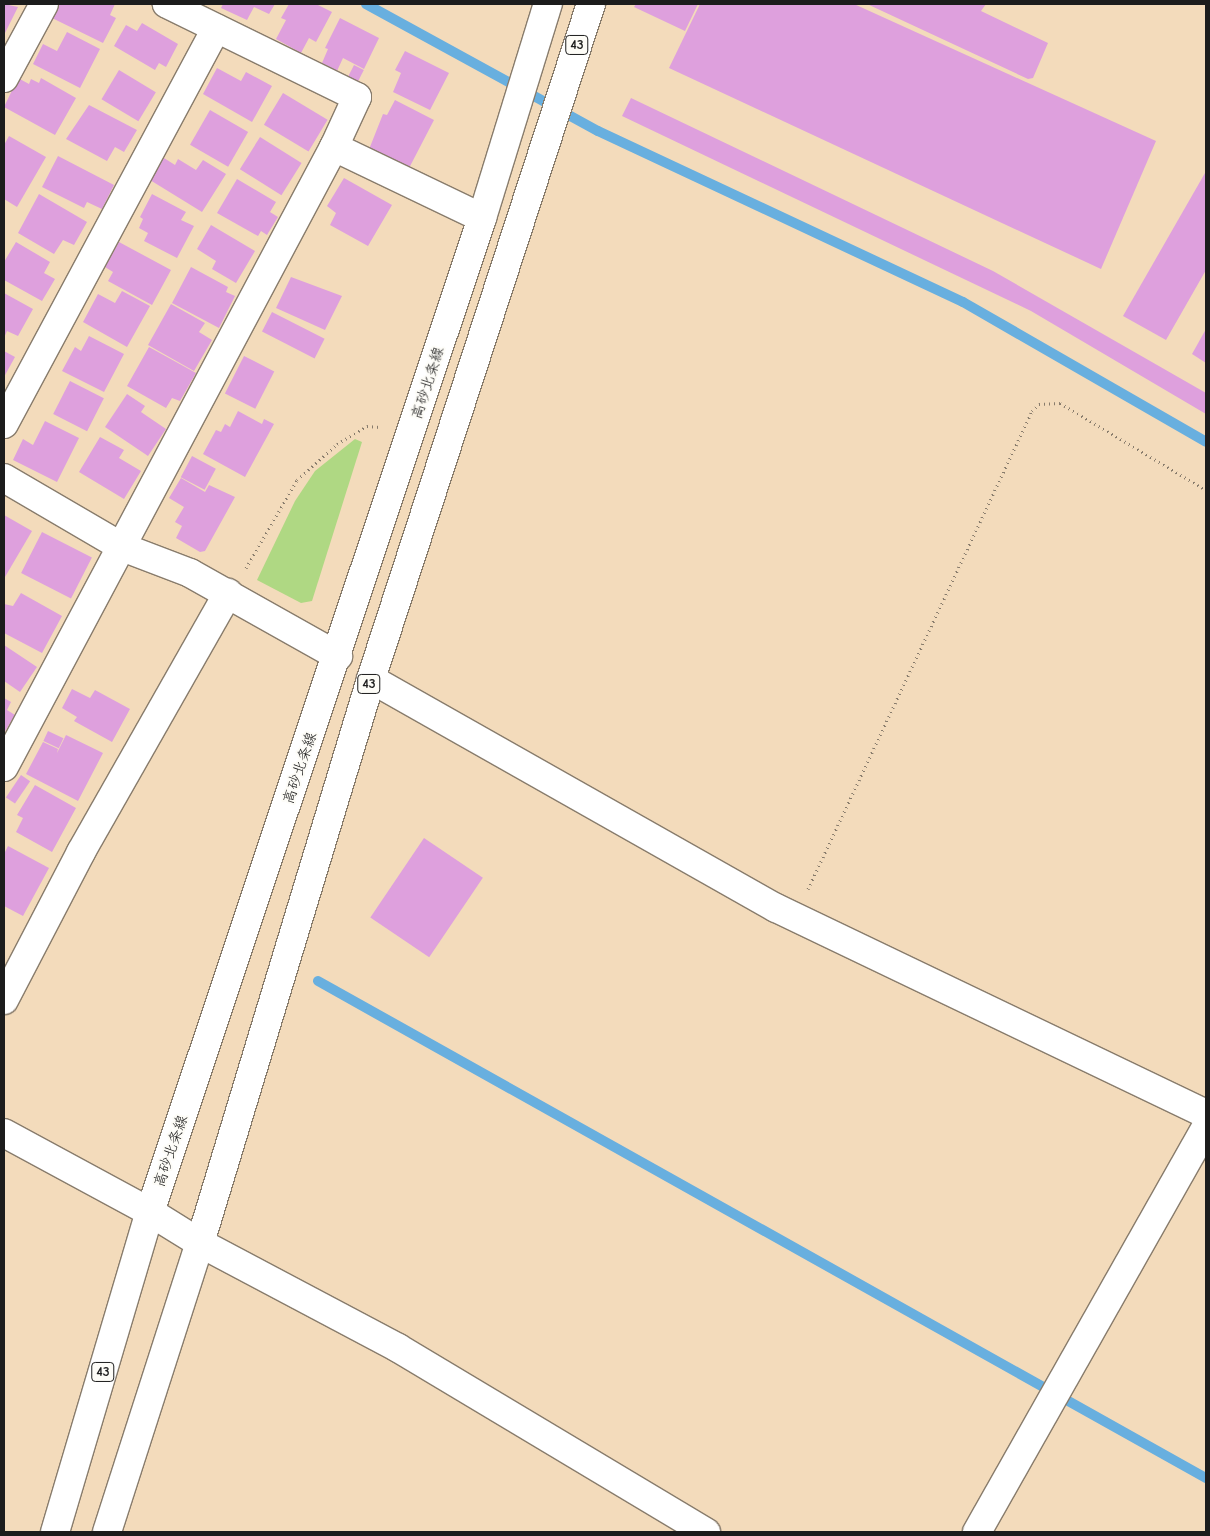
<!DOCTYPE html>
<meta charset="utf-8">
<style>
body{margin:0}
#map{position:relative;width:1210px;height:1536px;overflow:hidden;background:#f3dbbb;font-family:"Comic Neue","Klee One",sans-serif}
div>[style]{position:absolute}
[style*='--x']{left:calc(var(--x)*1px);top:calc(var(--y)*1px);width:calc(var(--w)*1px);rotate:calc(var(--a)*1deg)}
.green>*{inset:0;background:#afd883}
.stream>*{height:10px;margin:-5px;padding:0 5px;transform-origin:5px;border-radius:5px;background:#68afdf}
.building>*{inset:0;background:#dea0dd;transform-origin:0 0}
.path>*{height:3px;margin-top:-1.5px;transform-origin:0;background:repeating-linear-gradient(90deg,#887c6c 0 1px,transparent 0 5px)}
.roads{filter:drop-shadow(1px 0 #887c6c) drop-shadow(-1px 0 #887c6c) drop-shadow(0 1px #887c6c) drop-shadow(0 -1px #887c6c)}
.minor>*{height:28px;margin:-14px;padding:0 14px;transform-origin:14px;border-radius:14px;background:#fff}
.tertiary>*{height:28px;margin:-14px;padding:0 14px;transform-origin:14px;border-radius:14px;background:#fff}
.primary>*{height:28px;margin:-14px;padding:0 14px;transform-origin:14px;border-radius:14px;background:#fff}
span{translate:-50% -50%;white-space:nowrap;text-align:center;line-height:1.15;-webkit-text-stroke:4px #fdfcf7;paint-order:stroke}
.shield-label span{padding:1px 4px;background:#fdfcf7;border:1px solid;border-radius:4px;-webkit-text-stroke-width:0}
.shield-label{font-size:14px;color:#1c1c1c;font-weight:700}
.street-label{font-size:15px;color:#1c1c1c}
.frame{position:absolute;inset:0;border:5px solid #1c1c1c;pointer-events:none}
</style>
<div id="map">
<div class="green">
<div style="clip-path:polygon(355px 439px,362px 442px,312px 601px,301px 603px,257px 580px,295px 501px,315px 471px)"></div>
</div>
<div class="stream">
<div style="--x:366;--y:4;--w:264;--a:28.7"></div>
<div style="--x:598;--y:131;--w:403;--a:25.1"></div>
<div style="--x:963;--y:302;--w:280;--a:29.9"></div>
<div style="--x:318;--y:981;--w:1018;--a:29.24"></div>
</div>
<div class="building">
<div style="clip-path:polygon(4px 4px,18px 7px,4px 35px)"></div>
<div style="clip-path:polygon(59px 4px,115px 4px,110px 15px,116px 18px,103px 43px,52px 18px)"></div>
<div style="clip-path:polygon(223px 4px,275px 4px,269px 14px,254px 7px,247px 20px,221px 8px)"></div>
<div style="clip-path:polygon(289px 4px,316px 4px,332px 12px,316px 42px,309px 38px,301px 53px,276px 39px,286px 20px,281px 18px)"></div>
<div style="clip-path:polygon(636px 4px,698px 4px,685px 31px,634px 7px)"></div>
<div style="clip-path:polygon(700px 4px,854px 4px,1156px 141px,1101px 269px,669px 68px)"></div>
<div style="clip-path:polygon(867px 4px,986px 4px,981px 11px,1048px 43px,1033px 78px,1028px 79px)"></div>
<div style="clip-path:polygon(340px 18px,379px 38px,364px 69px,343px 58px,337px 71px,322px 63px,328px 49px,325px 48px)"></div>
<div style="clip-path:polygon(142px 23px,178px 44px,166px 67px,159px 63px,155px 70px,114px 46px,126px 25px,137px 31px)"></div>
<div style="clip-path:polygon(67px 32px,100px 49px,80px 88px,33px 64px,43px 44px,57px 51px)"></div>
<div style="clip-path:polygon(405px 51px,449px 73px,430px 110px,393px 92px,401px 73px,395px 70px)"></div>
<div style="left:354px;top:65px;width:11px;height:17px;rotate:27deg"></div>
<div style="clip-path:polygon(217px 68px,241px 81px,246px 72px,272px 86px,252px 122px,203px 94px)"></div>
<div style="left:119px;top:70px;width:43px;height:34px;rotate:31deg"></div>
<div style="clip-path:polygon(18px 78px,29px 84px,31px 79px,39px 83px,41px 78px,76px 98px,55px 135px,4px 107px)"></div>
<div style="left:283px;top:93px;width:52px;height:37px;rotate:31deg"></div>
<div style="clip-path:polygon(631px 98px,993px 271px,1206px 393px,1206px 414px,1031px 311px,622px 116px)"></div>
<div style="clip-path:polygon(395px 100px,434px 120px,407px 172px,368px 152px,383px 114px,387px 115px)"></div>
<div style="clip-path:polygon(89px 105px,137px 130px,124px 152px,115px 147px,107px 161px,66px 139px)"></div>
<div style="left:210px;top:110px;width:44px;height:40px;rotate:30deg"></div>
<div style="clip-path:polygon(9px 136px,46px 157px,17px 207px,4px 199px,4px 145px)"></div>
<div style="left:260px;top:137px;width:49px;height:38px;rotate:32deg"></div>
<div style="clip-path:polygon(58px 156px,114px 185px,102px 209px,87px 202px,84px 208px,42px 187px)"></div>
<div style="clip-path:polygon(164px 158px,175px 165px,178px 159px,196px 170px,203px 160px,226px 174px,202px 212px,150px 180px)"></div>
<div style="clip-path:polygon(1205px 173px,1206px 270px,1166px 340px,1123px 316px)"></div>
<div style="clip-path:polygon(344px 178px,392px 205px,368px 246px,330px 225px,336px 213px,327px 206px)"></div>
<div style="clip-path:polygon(237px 179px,276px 202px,270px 212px,278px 217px,267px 235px,261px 231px,258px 236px,217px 213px)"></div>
<div style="clip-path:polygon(39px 194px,87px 222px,74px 245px,63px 240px,54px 254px,18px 233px)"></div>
<div style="clip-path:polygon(152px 194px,186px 212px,181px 220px,194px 226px,177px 258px,144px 241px,148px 233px,139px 228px,143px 219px,140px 217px)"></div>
<div style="clip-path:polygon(211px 225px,255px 251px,236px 283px,212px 269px,216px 261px,197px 249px)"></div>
<div style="clip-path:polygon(16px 242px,50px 262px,44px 273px,55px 279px,42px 301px,4px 280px,4px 262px)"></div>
<div style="clip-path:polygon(119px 242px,171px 270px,152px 305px,108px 281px,113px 272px,105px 267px)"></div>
<div style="clip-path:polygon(191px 267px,228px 287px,226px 292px,235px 296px,219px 328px,172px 303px)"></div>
<div style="clip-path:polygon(291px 277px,342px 296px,325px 330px,276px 308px)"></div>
<div style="clip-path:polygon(122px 291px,150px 306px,127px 347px,83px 322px,98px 294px,115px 303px)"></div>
<div style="clip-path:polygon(4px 293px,33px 309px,18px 336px,7px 331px,4px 338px)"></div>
<div style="clip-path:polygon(171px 304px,205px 323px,199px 332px,212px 340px,194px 371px,148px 345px)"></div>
<div style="left:272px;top:312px;width:59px;height:22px;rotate:27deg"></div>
<div style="clip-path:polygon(1206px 329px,1206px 363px,1192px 354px)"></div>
<div style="clip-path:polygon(89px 336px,124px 354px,104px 392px,62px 371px,75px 347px,81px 351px)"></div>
<div style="clip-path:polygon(149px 347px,196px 373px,180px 401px,172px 398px,166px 408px,127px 386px)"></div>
<div style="clip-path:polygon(4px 351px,15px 357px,4px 377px)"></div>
<div style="left:244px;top:356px;width:34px;height:42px;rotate:27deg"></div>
<div style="left:70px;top:381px;width:38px;height:37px;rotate:27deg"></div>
<div style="clip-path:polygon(127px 394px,145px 406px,141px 412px,166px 429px,148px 456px,105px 427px)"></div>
<div style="clip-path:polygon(238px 411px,262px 424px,264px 419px,274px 424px,245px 477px,203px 454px,216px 430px,221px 432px,225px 424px,230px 427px)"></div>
<div style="clip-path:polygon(45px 421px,79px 438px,57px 482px,13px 460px,23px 439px,33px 445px)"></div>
<div style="clip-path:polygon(100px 437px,124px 450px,119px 458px,141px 471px,124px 499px,79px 472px)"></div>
<div style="left:192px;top:456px;width:27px;height:24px;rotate:28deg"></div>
<div style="clip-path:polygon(181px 478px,205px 492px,209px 485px,235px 497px,205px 551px,200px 552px,176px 538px,182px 526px,175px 522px,184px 507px,169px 498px)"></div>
<div style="clip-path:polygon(4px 515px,32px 531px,5px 577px,4px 576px)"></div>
<div style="left:42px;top:532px;width:56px;height:46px;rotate:27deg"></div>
<div style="clip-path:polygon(21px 593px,62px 616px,42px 653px,4px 633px,4px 604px,13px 606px)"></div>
<div style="clip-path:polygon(4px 645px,37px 667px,20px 692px,4px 681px)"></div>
<div style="clip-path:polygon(72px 689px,90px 698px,95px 690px,130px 709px,112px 742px,74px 721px,77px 717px,62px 708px)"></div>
<div style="clip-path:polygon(4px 698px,11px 702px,7px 710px,15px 715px,4px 733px)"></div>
<div style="left:48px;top:731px;width:17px;height:11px;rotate:25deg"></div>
<div style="clip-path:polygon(66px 735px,103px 753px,78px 801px,26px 774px,43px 742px,58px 749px,57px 753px)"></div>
<div style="left:21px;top:775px;width:11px;height:27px;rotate:34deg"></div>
<div style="clip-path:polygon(35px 785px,76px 808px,52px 852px,16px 832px,23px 818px,17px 815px)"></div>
<div style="left:424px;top:838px;width:71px;height:96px;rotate:34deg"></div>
<div style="clip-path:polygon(8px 846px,49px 868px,23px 916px,4px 906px,4px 854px)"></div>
</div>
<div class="path">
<div style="--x:246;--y:568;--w:102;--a:-59.9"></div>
<div style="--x:297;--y:480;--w:54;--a:-42"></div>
<div style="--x:337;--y:444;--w:35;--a:-31"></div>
<div style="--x:367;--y:426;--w:13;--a:4"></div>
<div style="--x:808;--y:889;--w:528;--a:-64.89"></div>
<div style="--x:1032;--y:411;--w:10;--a:-45"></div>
<div style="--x:1039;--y:404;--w:21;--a:-3"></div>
<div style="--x:1060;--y:403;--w:170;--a:30.8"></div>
</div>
<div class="roads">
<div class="minor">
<div style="--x:4;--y:78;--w:84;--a:-61.6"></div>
<div style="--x:334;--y:147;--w:164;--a:25.6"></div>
<div style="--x:4;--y:424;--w:449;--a:-61.8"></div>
<div style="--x:122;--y:547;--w:73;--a:20.9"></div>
<div style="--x:190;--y:573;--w:170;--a:29.3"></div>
<div style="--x:371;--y:679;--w:465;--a:29.5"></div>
<div style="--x:776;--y:908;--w:477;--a:25.6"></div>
<div style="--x:4;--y:767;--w:702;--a:-61.98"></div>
<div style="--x:334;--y:147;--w:55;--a:-65.3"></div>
<div style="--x:357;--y:97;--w:212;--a:-153.9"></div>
<div style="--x:4;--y:1133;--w:166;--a:28.4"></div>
<div style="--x:977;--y:1532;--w:464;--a:-60.5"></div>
</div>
<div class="tertiary">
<div style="--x:4;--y:478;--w:137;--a:30.3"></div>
<div style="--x:4;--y:1000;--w:167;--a:-62.5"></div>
<div style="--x:81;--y:852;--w:298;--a:-60.4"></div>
<div style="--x:150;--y:1212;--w:59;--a:31.8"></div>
<div style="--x:200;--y:1243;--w:224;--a:27.9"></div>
<div style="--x:398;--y:1348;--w:359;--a:30.9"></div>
</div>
<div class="primary">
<div style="--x:55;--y:1532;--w:334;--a:-73.5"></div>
<div style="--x:150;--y:1212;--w:1048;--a:-71.53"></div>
<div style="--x:482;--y:218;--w:224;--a:-72.9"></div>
<div style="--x:107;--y:1532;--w:304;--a:-72.2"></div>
<div style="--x:200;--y:1243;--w:589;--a:-73.13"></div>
<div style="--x:371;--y:679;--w:710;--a:-71.95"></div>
</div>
</div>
<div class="shield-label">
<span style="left:577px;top:45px">43</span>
<span style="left:369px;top:684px">43</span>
<span style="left:103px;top:1372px">43</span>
</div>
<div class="street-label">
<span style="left:428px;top:383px;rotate:-72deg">高砂北条線</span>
<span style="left:300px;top:768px;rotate:-71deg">高砂北条線</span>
<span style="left:171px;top:1151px;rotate:-71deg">高砂北条線</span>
</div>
<div class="frame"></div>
</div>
